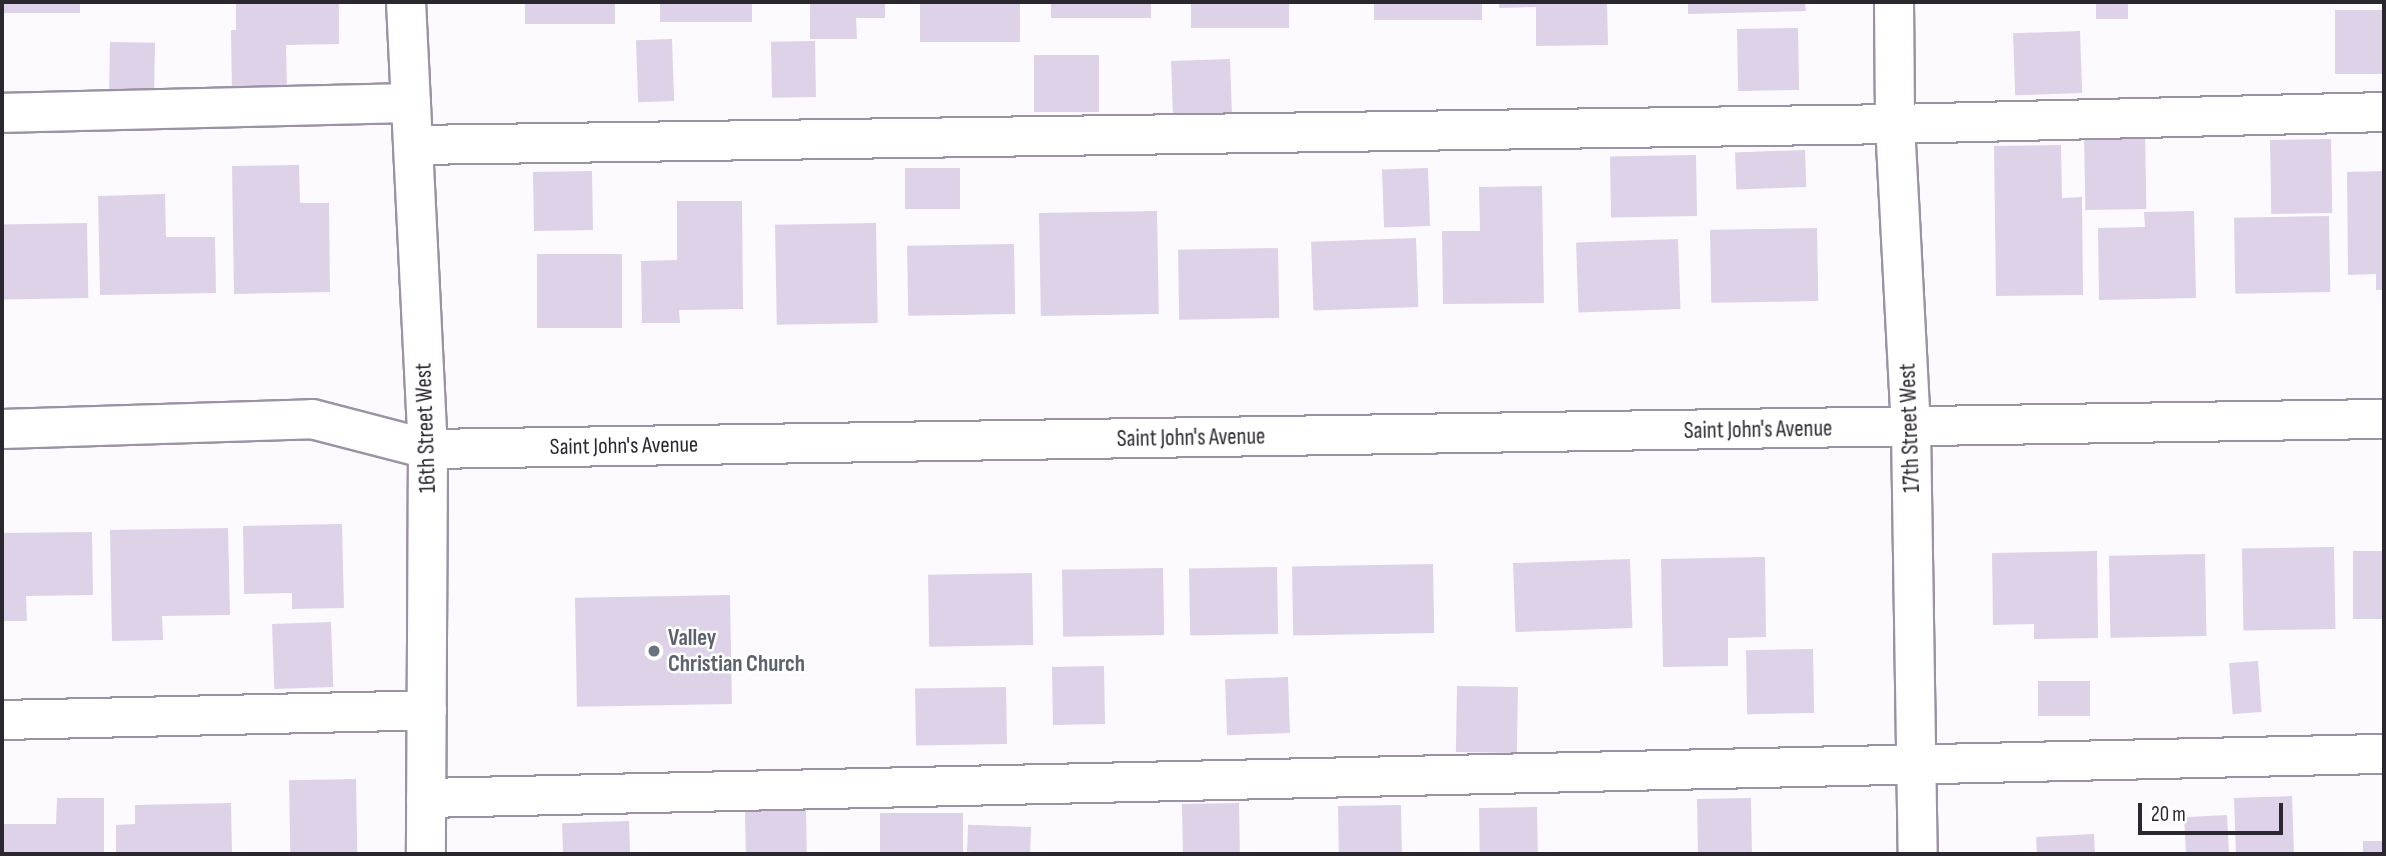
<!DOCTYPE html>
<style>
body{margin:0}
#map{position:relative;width:2386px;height:856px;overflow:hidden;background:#fcfaff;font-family:"Sofia Sans Condensed",sans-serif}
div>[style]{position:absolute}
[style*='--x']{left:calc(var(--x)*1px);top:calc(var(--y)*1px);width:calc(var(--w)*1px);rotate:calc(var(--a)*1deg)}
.building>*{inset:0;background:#ddd2e8;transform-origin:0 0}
.roads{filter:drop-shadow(2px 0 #9c92a6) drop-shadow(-2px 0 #9c92a6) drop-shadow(0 2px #9c92a6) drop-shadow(0 -2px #9c92a6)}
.minor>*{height:38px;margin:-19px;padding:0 19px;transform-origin:19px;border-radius:19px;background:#fff}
.dots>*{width:19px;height:19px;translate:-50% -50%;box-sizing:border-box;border:4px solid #fff;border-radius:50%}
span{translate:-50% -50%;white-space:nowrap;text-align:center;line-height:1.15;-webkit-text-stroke:5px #fff;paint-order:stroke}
.street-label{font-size:23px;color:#2b272f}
.worship-label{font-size:23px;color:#5b616d;font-weight:700}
.left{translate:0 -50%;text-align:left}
.frame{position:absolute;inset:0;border:4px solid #2b272f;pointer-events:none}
.scale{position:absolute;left:2138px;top:803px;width:145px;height:32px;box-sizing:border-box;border:4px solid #2b272f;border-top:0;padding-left:9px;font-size:21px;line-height:24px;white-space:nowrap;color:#2b272f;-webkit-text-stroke:5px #fff;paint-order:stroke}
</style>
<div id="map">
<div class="building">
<div style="left:2px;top:2px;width:78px;height:11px"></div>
<div style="clip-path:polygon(236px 2px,339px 2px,339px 44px,286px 45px,287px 90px,232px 91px,231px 30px,236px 30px)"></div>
<div style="left:525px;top:2px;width:90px;height:22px"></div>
<div style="left:660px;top:2px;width:92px;height:20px"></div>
<div style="clip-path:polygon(810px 2px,885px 2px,885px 18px,856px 18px,857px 39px,810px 39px)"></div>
<div style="left:920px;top:2px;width:100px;height:40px"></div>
<div style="left:1051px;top:2px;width:100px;height:16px"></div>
<div style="left:1191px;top:2px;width:98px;height:26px"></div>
<div style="left:1374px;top:2px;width:108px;height:18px"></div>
<div style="clip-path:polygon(1499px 2px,1607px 2px,1608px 45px,1536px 46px,1536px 7px,1499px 8px)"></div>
<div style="clip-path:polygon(1688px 2px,1805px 2px,1806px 11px,1688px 14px)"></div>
<div style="left:2096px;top:2px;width:32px;height:17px"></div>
<div style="left:2384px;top:10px;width:64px;height:49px;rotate:90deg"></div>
<div style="left:1798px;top:28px;width:62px;height:61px;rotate:89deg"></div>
<div style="left:2080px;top:31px;width:62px;height:67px;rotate:88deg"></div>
<div style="left:672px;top:39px;width:62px;height:36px;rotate:88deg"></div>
<div style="left:815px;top:41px;width:56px;height:44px;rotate:89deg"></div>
<div style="left:110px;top:42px;width:45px;height:54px;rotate:1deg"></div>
<div style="left:1099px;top:55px;width:57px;height:65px;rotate:90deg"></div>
<div style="left:1230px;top:59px;width:54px;height:59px;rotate:88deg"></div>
<div style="left:2145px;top:131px;width:78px;height:61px;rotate:89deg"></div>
<div style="left:2331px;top:139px;width:74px;height:61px;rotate:89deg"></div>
<div style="clip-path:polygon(2061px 145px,2062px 198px,2082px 197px,2083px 295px,1996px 296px,1994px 146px)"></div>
<div style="left:1805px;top:150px;width:37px;height:70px;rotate:88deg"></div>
<div style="left:1696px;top:155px;width:61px;height:86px;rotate:89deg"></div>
<div style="clip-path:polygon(299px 165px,300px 203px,329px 203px,330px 292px,234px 294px,232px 166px)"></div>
<div style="left:905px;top:168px;width:55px;height:41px"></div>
<div style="left:1428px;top:168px;width:58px;height:46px;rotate:88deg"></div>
<div style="left:592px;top:171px;width:59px;height:59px;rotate:89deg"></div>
<div style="clip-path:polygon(2384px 171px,2384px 290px,2376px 290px,2376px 274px,2348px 275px,2347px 172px)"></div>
<div style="clip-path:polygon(1542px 186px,1544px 303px,1443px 304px,1442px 231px,1480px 231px,1479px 187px)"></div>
<div style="clip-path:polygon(165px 194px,166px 237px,215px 237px,216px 293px,100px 295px,98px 196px)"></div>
<div style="clip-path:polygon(677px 201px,742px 201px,743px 309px,679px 310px,680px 323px,642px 323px,641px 261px,677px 260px)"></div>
<div style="left:1157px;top:211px;width:103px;height:118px;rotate:89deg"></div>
<div style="clip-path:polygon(2194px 211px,2196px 298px,2099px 300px,2098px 228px,2145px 227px,2144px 212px)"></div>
<div style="left:2329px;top:216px;width:76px;height:95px;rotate:89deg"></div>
<div style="left:87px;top:223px;width:75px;height:85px;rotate:89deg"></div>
<div style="left:876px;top:223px;width:100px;height:101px;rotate:89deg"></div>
<div style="left:1817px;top:228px;width:73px;height:107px;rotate:89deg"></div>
<div style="left:1416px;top:238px;width:69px;height:105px;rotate:88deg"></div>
<div style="left:1678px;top:239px;width:70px;height:102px;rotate:88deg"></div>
<div style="left:1014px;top:244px;width:70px;height:107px;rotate:89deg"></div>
<div style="left:1278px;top:248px;width:70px;height:100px;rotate:89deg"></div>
<div style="left:537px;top:254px;width:85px;height:74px"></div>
<div style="clip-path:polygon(342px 524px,344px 608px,292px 609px,292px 593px,244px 594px,243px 526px)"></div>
<div style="clip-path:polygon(228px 528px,230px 615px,162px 616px,163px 640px,112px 641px,110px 530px)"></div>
<div style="clip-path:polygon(92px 532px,93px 595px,26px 596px,27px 621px,2px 621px,2px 533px)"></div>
<div style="left:2334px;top:547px;width:82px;height:92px;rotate:89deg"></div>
<div style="clip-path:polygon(2097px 551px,2098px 638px,2034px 639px,2034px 624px,1993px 625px,1992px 553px)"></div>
<div style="left:2384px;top:551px;width:68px;height:31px;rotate:90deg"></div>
<div style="left:2205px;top:554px;width:82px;height:96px;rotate:89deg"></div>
<div style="clip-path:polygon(1765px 557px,1766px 637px,1728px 638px,1728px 666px,1663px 667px,1661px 559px)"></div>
<div style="left:1630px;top:559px;width:69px;height:117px;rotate:88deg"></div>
<div style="left:1433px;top:564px;width:69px;height:141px;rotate:89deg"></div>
<div style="left:1277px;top:567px;width:67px;height:88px;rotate:89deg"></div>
<div style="left:1163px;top:568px;width:67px;height:101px;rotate:89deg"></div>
<div style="left:1032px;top:573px;width:72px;height:104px;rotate:89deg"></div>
<div style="left:730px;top:595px;width:109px;height:155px;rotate:89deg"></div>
<div style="left:331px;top:622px;width:65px;height:59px;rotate:88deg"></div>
<div style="left:1813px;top:649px;width:64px;height:67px;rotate:89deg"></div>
<div style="left:2258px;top:661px;width:51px;height:29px;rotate:86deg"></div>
<div style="left:1104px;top:666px;width:58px;height:52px;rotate:89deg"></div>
<div style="left:1288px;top:677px;width:56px;height:63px;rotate:88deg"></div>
<div style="left:2038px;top:681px;width:52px;height:35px"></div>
<div style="left:1457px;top:686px;width:61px;height:66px;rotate:1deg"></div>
<div style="left:1006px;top:687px;width:57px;height:91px;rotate:89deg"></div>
<div style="left:356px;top:779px;width:75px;height:67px;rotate:89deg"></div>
<div style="left:2292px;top:796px;width:58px;height:58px;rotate:88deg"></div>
<div style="clip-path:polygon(57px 798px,104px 798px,104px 854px,2px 854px,2px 824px,56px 824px)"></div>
<div style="left:1751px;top:798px;width:54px;height:54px;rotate:89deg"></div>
<div style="clip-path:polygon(231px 803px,232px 854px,116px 854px,116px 825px,135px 824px,135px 805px)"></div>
<div style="left:1239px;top:803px;width:51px;height:57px;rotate:89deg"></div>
<div style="left:1401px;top:805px;width:49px;height:63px;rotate:89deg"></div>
<div style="left:1537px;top:807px;width:47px;height:58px;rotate:89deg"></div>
<div style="left:806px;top:809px;width:45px;height:61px;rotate:89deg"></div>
<div style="left:880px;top:813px;width:83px;height:41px"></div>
<div style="left:2227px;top:815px;width:39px;height:43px;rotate:87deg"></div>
<div style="left:629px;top:821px;width:33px;height:67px;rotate:88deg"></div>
<div style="left:1031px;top:827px;width:27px;height:63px;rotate:92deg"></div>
<div style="left:2094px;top:834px;width:20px;height:58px;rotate:87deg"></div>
<div style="left:2363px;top:841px;width:21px;height:13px"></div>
</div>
<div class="roads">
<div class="minor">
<div style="--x:406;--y:2;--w:448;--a:87.2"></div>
<div style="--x:428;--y:449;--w:405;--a:90.3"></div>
<div style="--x:1894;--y:2;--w:122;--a:89.5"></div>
<div style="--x:1895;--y:124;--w:304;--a:87"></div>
<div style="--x:1911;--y:428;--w:426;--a:89.1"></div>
<div style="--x:2;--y:113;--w:409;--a:-1.4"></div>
<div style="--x:413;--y:145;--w:1482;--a:-0.81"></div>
<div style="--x:1895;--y:124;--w:489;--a:-1.4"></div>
<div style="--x:2;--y:429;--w:310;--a:-1.8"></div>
<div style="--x:312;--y:419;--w:120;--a:14.5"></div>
<div style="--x:428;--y:449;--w:1956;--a:-0.88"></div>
<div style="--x:2;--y:720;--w:425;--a:-1.3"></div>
<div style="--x:426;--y:798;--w:1958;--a:-1.29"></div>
</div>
</div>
<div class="dots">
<div style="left:654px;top:651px;background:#6b7280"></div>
</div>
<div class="street-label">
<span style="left:426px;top:428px;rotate:-92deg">16th Street West</span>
<span style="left:1910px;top:428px;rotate:-92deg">17th Street West</span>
<span style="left:1758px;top:430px;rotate:-1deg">Saint John's Avenue</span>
<span style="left:1191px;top:438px;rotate:-1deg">Saint John's Avenue</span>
<span style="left:624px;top:446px;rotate:-1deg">Saint John's Avenue</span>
</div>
<div class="worship-label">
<span class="left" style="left:668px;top:651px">Valley<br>Christian Church</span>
</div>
<div class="frame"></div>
<div class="scale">20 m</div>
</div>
